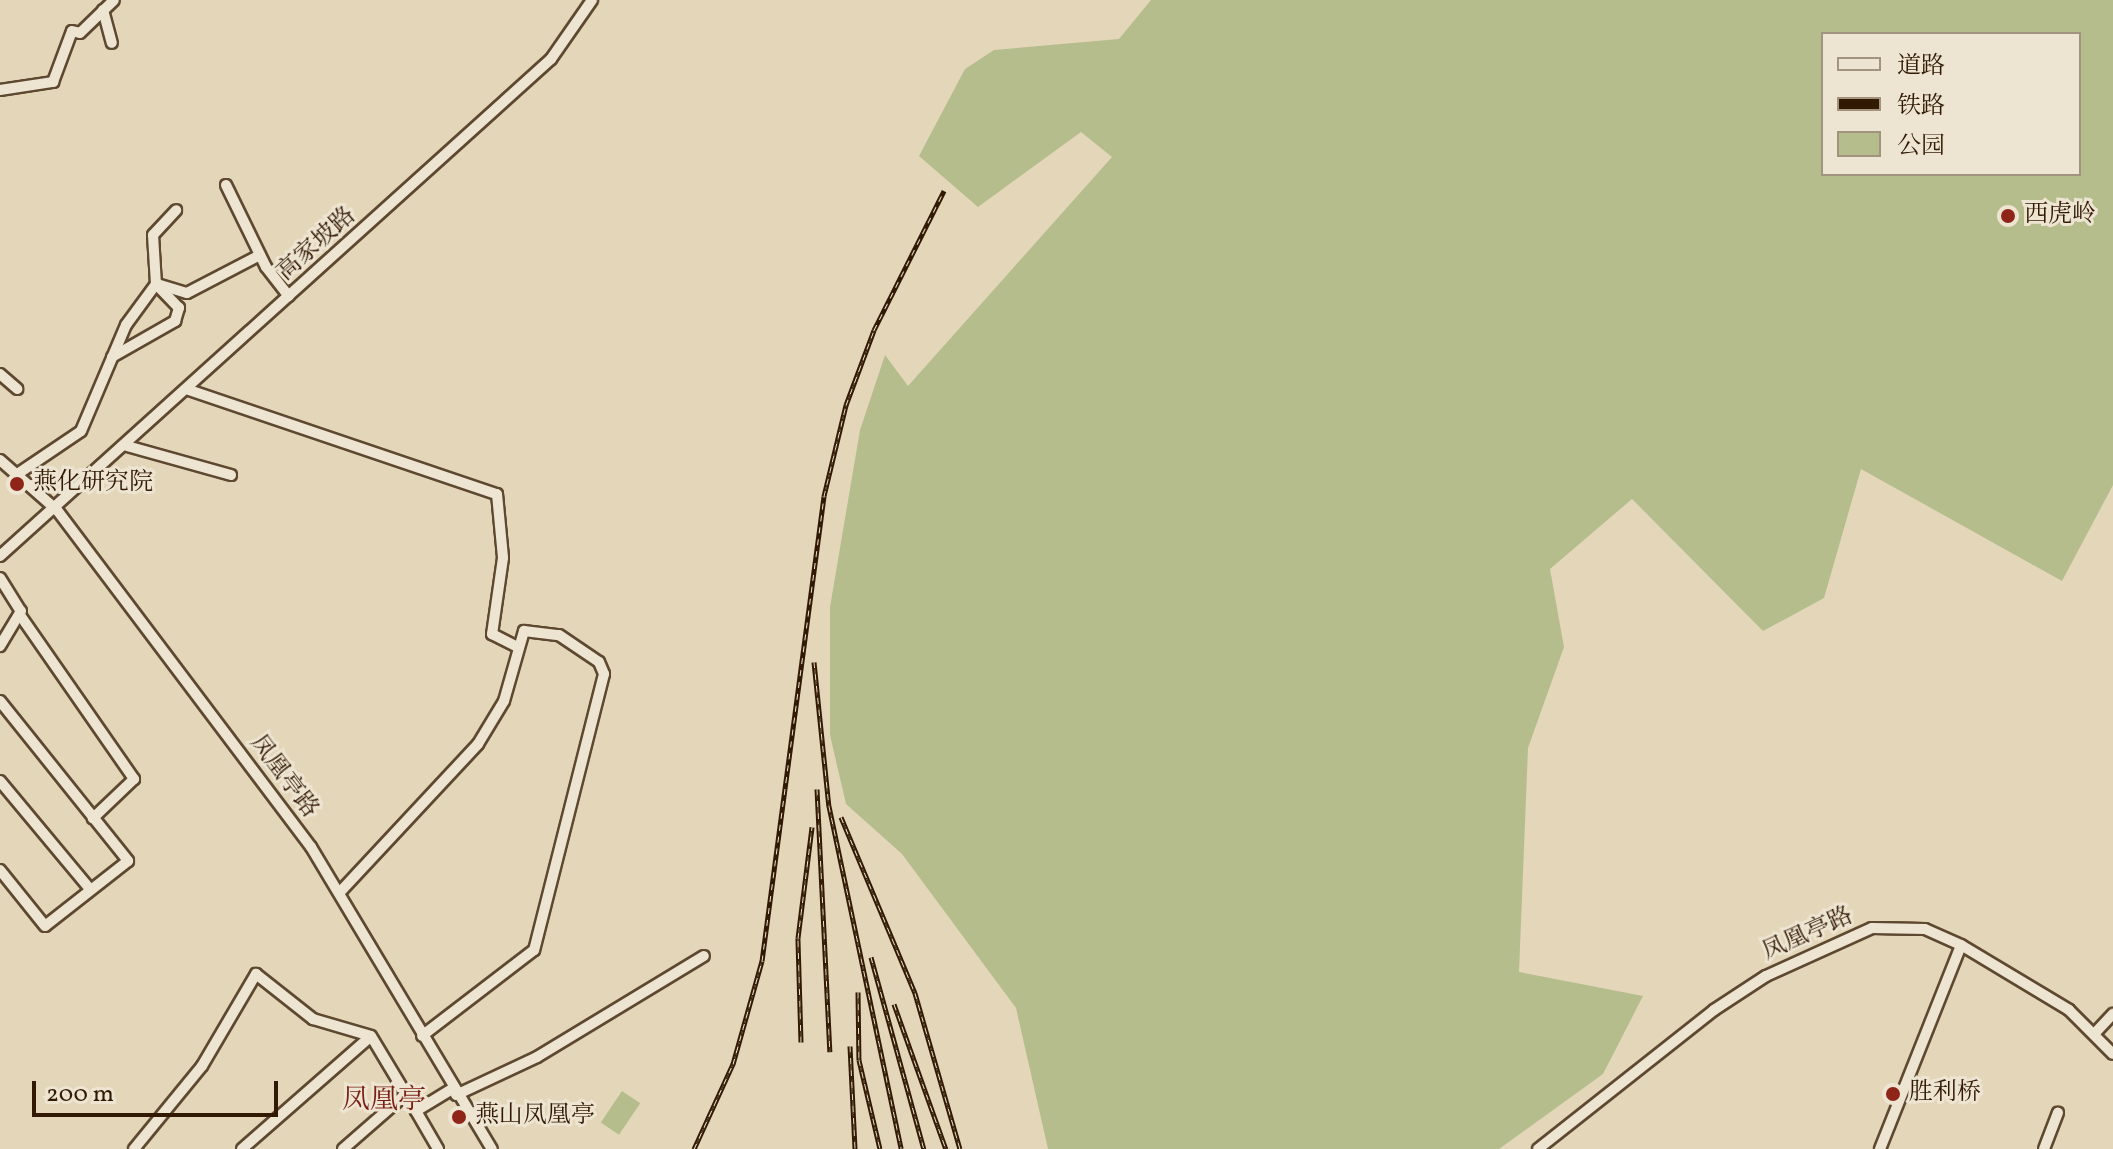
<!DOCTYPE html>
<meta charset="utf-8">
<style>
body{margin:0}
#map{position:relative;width:2113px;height:1149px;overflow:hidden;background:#e3d6b9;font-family:Vollkorn,"Noto Serif SC",serif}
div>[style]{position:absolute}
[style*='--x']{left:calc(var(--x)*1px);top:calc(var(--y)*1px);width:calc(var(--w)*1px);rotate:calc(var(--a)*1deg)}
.green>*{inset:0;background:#b6bd8d;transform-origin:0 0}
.roads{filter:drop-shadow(2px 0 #5e4830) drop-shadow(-2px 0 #5e4830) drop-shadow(0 2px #5e4830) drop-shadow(0 -2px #5e4830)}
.minor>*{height:10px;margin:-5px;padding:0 5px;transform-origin:5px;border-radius:5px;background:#ede4d2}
.rail>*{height:5px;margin-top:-2.5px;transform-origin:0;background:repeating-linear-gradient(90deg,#ede4d2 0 6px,#321903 0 12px);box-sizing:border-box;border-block:2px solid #321903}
.dots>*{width:22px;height:22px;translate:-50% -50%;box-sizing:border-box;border:4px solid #ede4d2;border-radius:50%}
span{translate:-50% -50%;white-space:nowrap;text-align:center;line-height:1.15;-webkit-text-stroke:6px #ede4d2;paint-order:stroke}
.poi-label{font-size:24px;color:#321903}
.left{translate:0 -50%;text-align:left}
.street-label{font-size:24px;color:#321903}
.quarter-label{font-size:28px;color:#7a1f14}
.legend{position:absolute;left:1821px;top:32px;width:260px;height:144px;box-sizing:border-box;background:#ede4d2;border:2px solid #a2937f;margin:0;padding:10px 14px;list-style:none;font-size:24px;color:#321903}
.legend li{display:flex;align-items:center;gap:16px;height:40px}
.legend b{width:40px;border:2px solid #a2937f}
.scale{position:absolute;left:32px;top:1081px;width:246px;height:36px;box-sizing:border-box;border:4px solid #321903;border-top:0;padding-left:10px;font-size:24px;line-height:28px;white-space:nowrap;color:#321903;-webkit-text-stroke:6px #ede4d2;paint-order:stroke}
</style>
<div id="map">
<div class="green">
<div style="clip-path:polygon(evenodd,1151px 0,2113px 0,2113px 485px,2062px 581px,1861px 469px,1824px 598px,1763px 631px,1632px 499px,1550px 569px,1564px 647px,1528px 748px,1519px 972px,1643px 996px,1603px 1074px,1499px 1149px,1048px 1149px,1016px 1008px,902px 854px,846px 804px,830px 735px,830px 607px,860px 430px,885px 355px,908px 386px,1112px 157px,1081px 132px,978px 207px,919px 156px,965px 69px,994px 50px,1119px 39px,1151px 0,2079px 34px,2079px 174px,1823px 174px,1823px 34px,2079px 34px)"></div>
<div style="left:622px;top:1091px;width:22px;height:38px;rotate:34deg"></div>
</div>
<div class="roads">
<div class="minor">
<div style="--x:103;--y:10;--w:34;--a:75"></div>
<div style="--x:0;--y:90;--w:54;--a:-8.6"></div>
<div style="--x:53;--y:82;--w:54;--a:-69.6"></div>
<div style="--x:72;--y:31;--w:8;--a:14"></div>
<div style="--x:80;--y:33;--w:47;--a:-44.1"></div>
<div style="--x:226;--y:185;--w:91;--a:64"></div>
<div style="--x:266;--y:267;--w:37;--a:52"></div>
<div style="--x:157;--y:284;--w:31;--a:17"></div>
<div style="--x:187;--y:293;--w:82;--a:-27.5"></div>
<div style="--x:112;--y:357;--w:73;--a:-29.7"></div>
<div style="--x:175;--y:321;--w:14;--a:-73"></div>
<div style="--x:179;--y:308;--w:33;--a:-134"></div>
<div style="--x:0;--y:374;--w:23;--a:41"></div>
<div style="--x:189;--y:390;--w:325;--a:18.7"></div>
<div style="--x:497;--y:494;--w:64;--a:84.6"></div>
<div style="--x:503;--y:558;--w:77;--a:98.2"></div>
<div style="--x:492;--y:634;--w:29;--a:27"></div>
<div style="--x:127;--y:446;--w:108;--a:15.6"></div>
<div style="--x:0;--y:460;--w:76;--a:41.3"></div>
<div style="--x:57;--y:510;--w:422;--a:53"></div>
<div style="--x:311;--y:847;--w:352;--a:59.1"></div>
<div style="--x:16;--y:475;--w:78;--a:-34.1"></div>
<div style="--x:81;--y:431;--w:115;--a:-67"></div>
<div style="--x:126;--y:325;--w:51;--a:-53.8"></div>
<div style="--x:156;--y:284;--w:49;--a:-93.5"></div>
<div style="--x:153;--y:235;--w:34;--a:-47"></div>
<div style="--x:0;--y:556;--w:742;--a:-42.05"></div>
<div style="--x:551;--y:59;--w:72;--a:-55.2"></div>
<div style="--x:0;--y:578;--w:39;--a:58"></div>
<div style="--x:21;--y:611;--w:41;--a:121"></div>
<div style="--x:20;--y:615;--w:200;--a:55.2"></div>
<div style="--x:134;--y:779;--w:57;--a:136.4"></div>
<div style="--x:0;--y:701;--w:205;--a:51.3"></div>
<div style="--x:128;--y:861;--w:105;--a:141.9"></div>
<div style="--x:45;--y:926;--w:72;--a:-128.8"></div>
<div style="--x:0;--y:781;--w:141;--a:50.2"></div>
<div style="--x:341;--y:891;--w:201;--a:-47"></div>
<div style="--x:478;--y:744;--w:50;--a:-58.8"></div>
<div style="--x:504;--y:701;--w:73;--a:-74.1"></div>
<div style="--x:524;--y:631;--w:35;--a:7"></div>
<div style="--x:559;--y:635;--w:48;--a:34"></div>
<div style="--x:599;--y:662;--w:13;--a:67"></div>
<div style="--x:604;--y:674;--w:285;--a:104.2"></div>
<div style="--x:534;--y:950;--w:141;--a:142.5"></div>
<div style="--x:2096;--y:1032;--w:25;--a:-47"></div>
<div style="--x:456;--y:1095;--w:89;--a:-25.1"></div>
<div style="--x:537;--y:1057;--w:195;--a:-31.2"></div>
<div style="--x:416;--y:1111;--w:44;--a:59.9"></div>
<div style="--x:134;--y:1149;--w:107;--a:-50.7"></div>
<div style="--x:202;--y:1066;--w:107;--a:-59.6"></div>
<div style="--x:256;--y:974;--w:73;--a:38.3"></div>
<div style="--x:313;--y:1019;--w:60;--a:16.3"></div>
<div style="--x:371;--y:1036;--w:87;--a:59"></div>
<div style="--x:416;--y:1111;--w:42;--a:-31.4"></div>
<div style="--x:242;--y:1149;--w:171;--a:-41.2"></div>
<div style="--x:343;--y:1149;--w:84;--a:-41.1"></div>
<div style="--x:1538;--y:1149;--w:224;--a:-38.3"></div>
<div style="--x:1714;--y:1010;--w:62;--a:-33.2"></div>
<div style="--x:1766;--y:976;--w:116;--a:-24.4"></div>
<div style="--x:1872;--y:928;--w:53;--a:1.1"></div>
<div style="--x:1925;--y:929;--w:39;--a:24"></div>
<div style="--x:1961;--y:945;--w:126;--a:31"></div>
<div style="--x:2069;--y:1010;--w:62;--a:45"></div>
<div style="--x:1880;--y:1149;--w:219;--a:-68.3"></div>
<div style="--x:2044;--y:1149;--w:39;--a:-69"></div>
</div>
</div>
<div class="rail">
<div style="--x:814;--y:662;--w:145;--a:84.1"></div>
<div style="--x:829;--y:806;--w:350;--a:78.1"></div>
<div style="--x:817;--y:789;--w:263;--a:87.2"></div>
<div style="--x:841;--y:817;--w:191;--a:67.2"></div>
<div style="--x:915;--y:993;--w:162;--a:73.9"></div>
<div style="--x:871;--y:957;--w:199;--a:74.6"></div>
<div style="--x:858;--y:992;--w:68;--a:89.2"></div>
<div style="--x:859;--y:1060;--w:91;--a:76.7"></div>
<div style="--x:894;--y:1004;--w:154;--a:70.3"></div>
<div style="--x:801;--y:1042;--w:104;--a:-91.7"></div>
<div style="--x:798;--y:938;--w:112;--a:-82.8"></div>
<div style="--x:850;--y:1046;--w:103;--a:87.2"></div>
<div style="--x:694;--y:1149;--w:94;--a:-65.4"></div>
<div style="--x:733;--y:1064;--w:107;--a:-74.3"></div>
<div style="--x:762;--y:961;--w:469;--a:-82.4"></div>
<div style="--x:824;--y:496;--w:94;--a:-76.4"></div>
<div style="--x:846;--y:405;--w:80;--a:-69.5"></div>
<div style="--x:874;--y:330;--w:156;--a:-63.3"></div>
</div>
<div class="dots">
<div style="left:2008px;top:216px;background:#8f2418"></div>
<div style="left:17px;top:484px;background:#8f2418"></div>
<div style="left:1893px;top:1094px;background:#8f2418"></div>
<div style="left:459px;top:1117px;background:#8f2418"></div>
</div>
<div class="poi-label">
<span class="left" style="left:2024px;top:216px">西虎岭</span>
<span class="left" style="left:33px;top:484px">燕化研究院</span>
<span class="left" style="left:1909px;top:1094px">胜利桥</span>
<span class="left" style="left:475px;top:1117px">燕山凤凰亭</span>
</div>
<div class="street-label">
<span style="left:317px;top:245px;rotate:-42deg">高家坡路</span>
<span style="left:283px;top:777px;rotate:53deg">凤凰亭路</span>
<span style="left:1808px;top:935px;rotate:-24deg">凤凰亭路</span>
</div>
<div class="quarter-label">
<span style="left:384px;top:1101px">凤凰亭</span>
</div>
<ul class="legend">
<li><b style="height:10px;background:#ede4d2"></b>道路</li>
<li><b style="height:10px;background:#321903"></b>铁路</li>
<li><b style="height:22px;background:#b6bd8d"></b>公园</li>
</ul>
<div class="scale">200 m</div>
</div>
